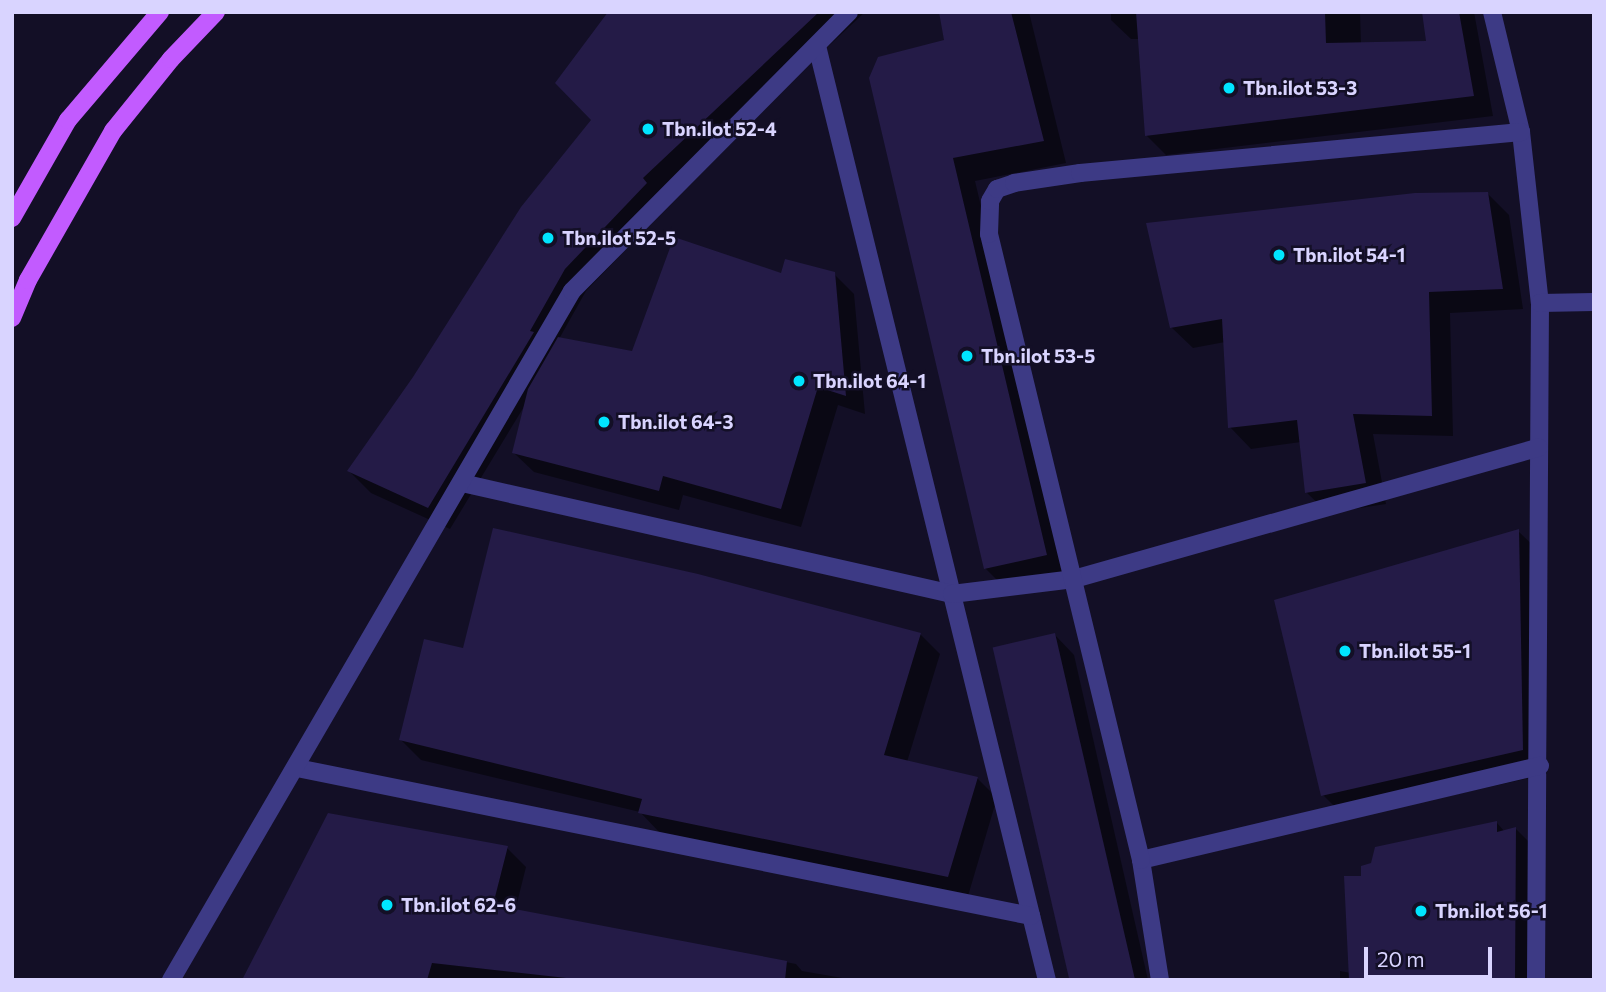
<!DOCTYPE html>
<style>
body{margin:0}
#map{position:relative;width:1606px;height:992px;overflow:hidden;background:#130f26;font-family:Commissioner,sans-serif}
div>[style]{position:absolute}
[style*='--x']{left:calc(var(--x)*1px);top:calc(var(--y)*1px);width:calc(var(--w)*1px);rotate:calc(var(--a)*1deg)}
.shadow>*{inset:0;background:#0007}
.building>*{inset:0;background:#241b47;transform-origin:0 0}
.minor>*{height:18px;margin:-9px;padding:0 9px;transform-origin:9px;border-radius:9px;background:#3d3a85}
.major>*{height:18px;margin:-9px;padding:0 9px;transform-origin:9px;border-radius:9px;background:#c25bff}
.dots>*{width:19px;height:19px;translate:-50% -50%;box-sizing:border-box;border:4px solid #130f26;border-radius:50%}
span{translate:-50% -50%;white-space:nowrap;text-align:center;line-height:1.15;-webkit-text-stroke:5px #130f26;paint-order:stroke}
.poi-label{font-size:19px;color:#d9d4ff;font-weight:700}
.left{translate:0 -50%;text-align:left}
.frame{position:absolute;inset:0;border:14px solid #d9d4ff;pointer-events:none}
.scale{position:absolute;left:1364px;top:947px;width:128px;height:32px;box-sizing:border-box;border:4px solid #d9d4ff;border-top:0;padding-left:9px;font-size:21px;line-height:24px;white-space:nowrap;color:#d9d4ff;-webkit-text-stroke:5px #130f26;paint-order:stroke}
</style>
<div id="map">
<div class="shadow">
<div style="clip-path:polygon(610px 12px,865px 12px,663px 201px,668px 206px,586px 291px,559px 339px,633px 353px,782px 275px,834px 274px,854px 294px,865px 414px,838px 405px,801px 527px,683px 495px,679px 510px,534px 472px,514px 453px,525px 405px,450px 529px,371px 493px,349px 471px,594px 120px)"></div>
<div style="clip-path:polygon(941px 12px,1029px 12px,1066px 163px,975px 181px,1069px 577px,1008px 591px,985px 568px,871px 78px,946px 41px)"></div>
<div style="clip-path:polygon(1111px 12px,1360px 12px,1361px 44px,1428px 43px,1424px 12px,1474px 12px,1493px 116px,1166px 155px,1146px 135px,1140px 39px,1131px 39px,1111px 20px)"></div>
<div style="clip-path:polygon(1488px 194px,1509px 215px,1523px 309px,1450px 313px,1453px 436px,1373px 434px,1386px 504px,1328px 513px,1306px 492px,1301px 442px,1251px 449px,1230px 427px,1225px 342px,1193px 348px,1171px 327px)"></div>
<div style="clip-path:polygon(1518px 531px,1543px 555px,1547px 774px,1347px 819px,1323px 795px)"></div>
<div style="clip-path:polygon(920px 634px,940px 654px,907px 762px,977px 778px,997px 798px,968px 896px,660px 833px,640px 812px,421px 760px,401px 740px,464px 650px)"></div>
<div style="clip-path:polygon(1055px 635px,1074px 655px,1148px 980px,1073px 980px)"></div>
<div style="clip-path:polygon(1497px 823px,1505px 832px,1516px 829px,1540px 853px,1539px 980px,1340px 980px,1340px 971px,1351px 973px,1363px 878px,1373px 865px)"></div>
<div style="clip-path:polygon(507px 848px,526px 867px,515px 911px,796px 964px,802px 971px,854px 980px,244px 980px)"></div>
</div>
<div class="building">
<div style="clip-path:polygon(608px 12px,819px 12px,643px 178px,647px 183px,565px 269px,530px 331px,534px 332px,428px 508px,347px 471px,413px 377px,521px 207px,591px 120px,555px 83px)"></div>
<div style="clip-path:polygon(939px 12px,1011px 12px,1044px 141px,953px 158px,1047px 555px,984px 569px,869px 78px,878px 57px,944px 40px)"></div>
<div style="clip-path:polygon(1136px 12px,1325px 12px,1326px 43px,1426px 41px,1422px 12px,1459px 12px,1474px 96px,1145px 136px)"></div>
<div style="clip-path:polygon(1488px 192px,1503px 289px,1429px 292px,1432px 416px,1353px 414px,1366px 483px,1305px 493px,1297px 420px,1228px 428px,1222px 319px,1170px 328px,1146px 223px,1415px 193px)"></div>
<div style="clip-path:polygon(674px 237px,781px 273px,785px 259px,835px 272px,846px 396px,818px 387px,781px 509px,663px 476px,659px 491px,512px 453px,528px 389px,558px 337px,632px 351px)"></div>
<div style="clip-path:polygon(493px 528px,698px 574px,921px 633px,884px 755px,978px 777px,948px 877px,638px 813px,642px 799px,399px 740px,424px 639px,463px 648px)"></div>
<div style="clip-path:polygon(1519px 529px,1523px 750px,1321px 796px,1274px 600px)"></div>
<div style="left:1055px;top:633px;width:356px;height:64px;rotate:77deg"></div>
<div style="clip-path:polygon(328px 813px,508px 846px,493px 905px,787px 961px,785px 980px,584px 980px,432px 963px,427px 980px,242px 980px)"></div>
<div style="clip-path:polygon(1497px 821px,1497px 832px,1516px 827px,1515px 980px,1349px 980px,1344px 876px,1361px 876px,1361px 866px,1371px 863px,1375px 847px)"></div>
</div>
<div class="minor">
<div style="--x:1492;--y:12;--w:123;--a:76.4"></div>
<div style="--x:1521;--y:132;--w:172;--a:83.7"></div>
<div style="--x:1540;--y:303;--w:677;--a:90.34"></div>
<div style="--x:817;--y:46;--w:962;--a:76.17"></div>
<div style="--x:1540;--y:303;--w:54;--a:-1.1"></div>
<div style="--x:462;--y:483;--w:502;--a:12.76"></div>
<div style="--x:952;--y:594;--w:123;--a:-7"></div>
<div style="--x:1074;--y:579;--w:483;--a:-15.8"></div>
<div style="--x:297;--y:768;--w:749;--a:11.4"></div>
<div style="--x:1141;--y:860;--w:410;--a:-13.3"></div>
<div style="--x:171;--y:980;--w:797;--a:-59.8"></div>
<div style="--x:572;--y:291;--w:393;--a:-45.2"></div>
<div style="--x:1160;--y:980;--w:121;--a:-99"></div>
<div style="--x:1141;--y:860;--w:644;--a:-103.65"></div>
<div style="--x:989;--y:234;--w:33;--a:-88"></div>
<div style="--x:990;--y:201;--w:14;--a:-60"></div>
<div style="--x:997;--y:189;--w:18;--a:-19"></div>
<div style="--x:1014;--y:183;--w:67;--a:-8.6"></div>
<div style="--x:1080;--y:173;--w:443;--a:-5.3"></div>
</div>
<div class="major">
<div style="--x:12;--y:218;--w:113;--a:-60.3"></div>
<div style="--x:68;--y:120;--w:142;--a:-49.6"></div>
<div style="--x:12;--y:318;--w:41;--a:-67.2"></div>
<div style="--x:28;--y:280;--w:172;--a:-60.3"></div>
<div style="--x:113;--y:131;--w:92;--a:-51.1"></div>
<div style="--x:171;--y:59;--w:65;--a:-46.2"></div>
</div>
<div class="dots">
<div style="left:1229px;top:88px;background:#00e5ff"></div>
<div style="left:648px;top:129px;background:#00e5ff"></div>
<div style="left:548px;top:238px;background:#00e5ff"></div>
<div style="left:1279px;top:255px;background:#00e5ff"></div>
<div style="left:967px;top:356px;background:#00e5ff"></div>
<div style="left:799px;top:381px;background:#00e5ff"></div>
<div style="left:604px;top:422px;background:#00e5ff"></div>
<div style="left:1345px;top:651px;background:#00e5ff"></div>
<div style="left:387px;top:905px;background:#00e5ff"></div>
<div style="left:1421px;top:911px;background:#00e5ff"></div>
</div>
<div class="poi-label">
<span class="left" style="left:1243px;top:88px">Tbn.ilot 53-3</span>
<span class="left" style="left:662px;top:129px">Tbn.ilot 52-4</span>
<span class="left" style="left:562px;top:238px">Tbn.ilot 52-5</span>
<span class="left" style="left:1293px;top:255px">Tbn.ilot 54-1</span>
<span class="left" style="left:981px;top:356px">Tbn.ilot 53-5</span>
<span class="left" style="left:813px;top:381px">Tbn.ilot 64-1</span>
<span class="left" style="left:618px;top:422px">Tbn.ilot 64-3</span>
<span class="left" style="left:1359px;top:651px">Tbn.ilot 55-1</span>
<span class="left" style="left:401px;top:905px">Tbn.ilot 62-6</span>
<span class="left" style="left:1435px;top:911px">Tbn.ilot 56-1</span>
</div>
<div class="frame"></div>
<div class="scale">20 m</div>
</div>
